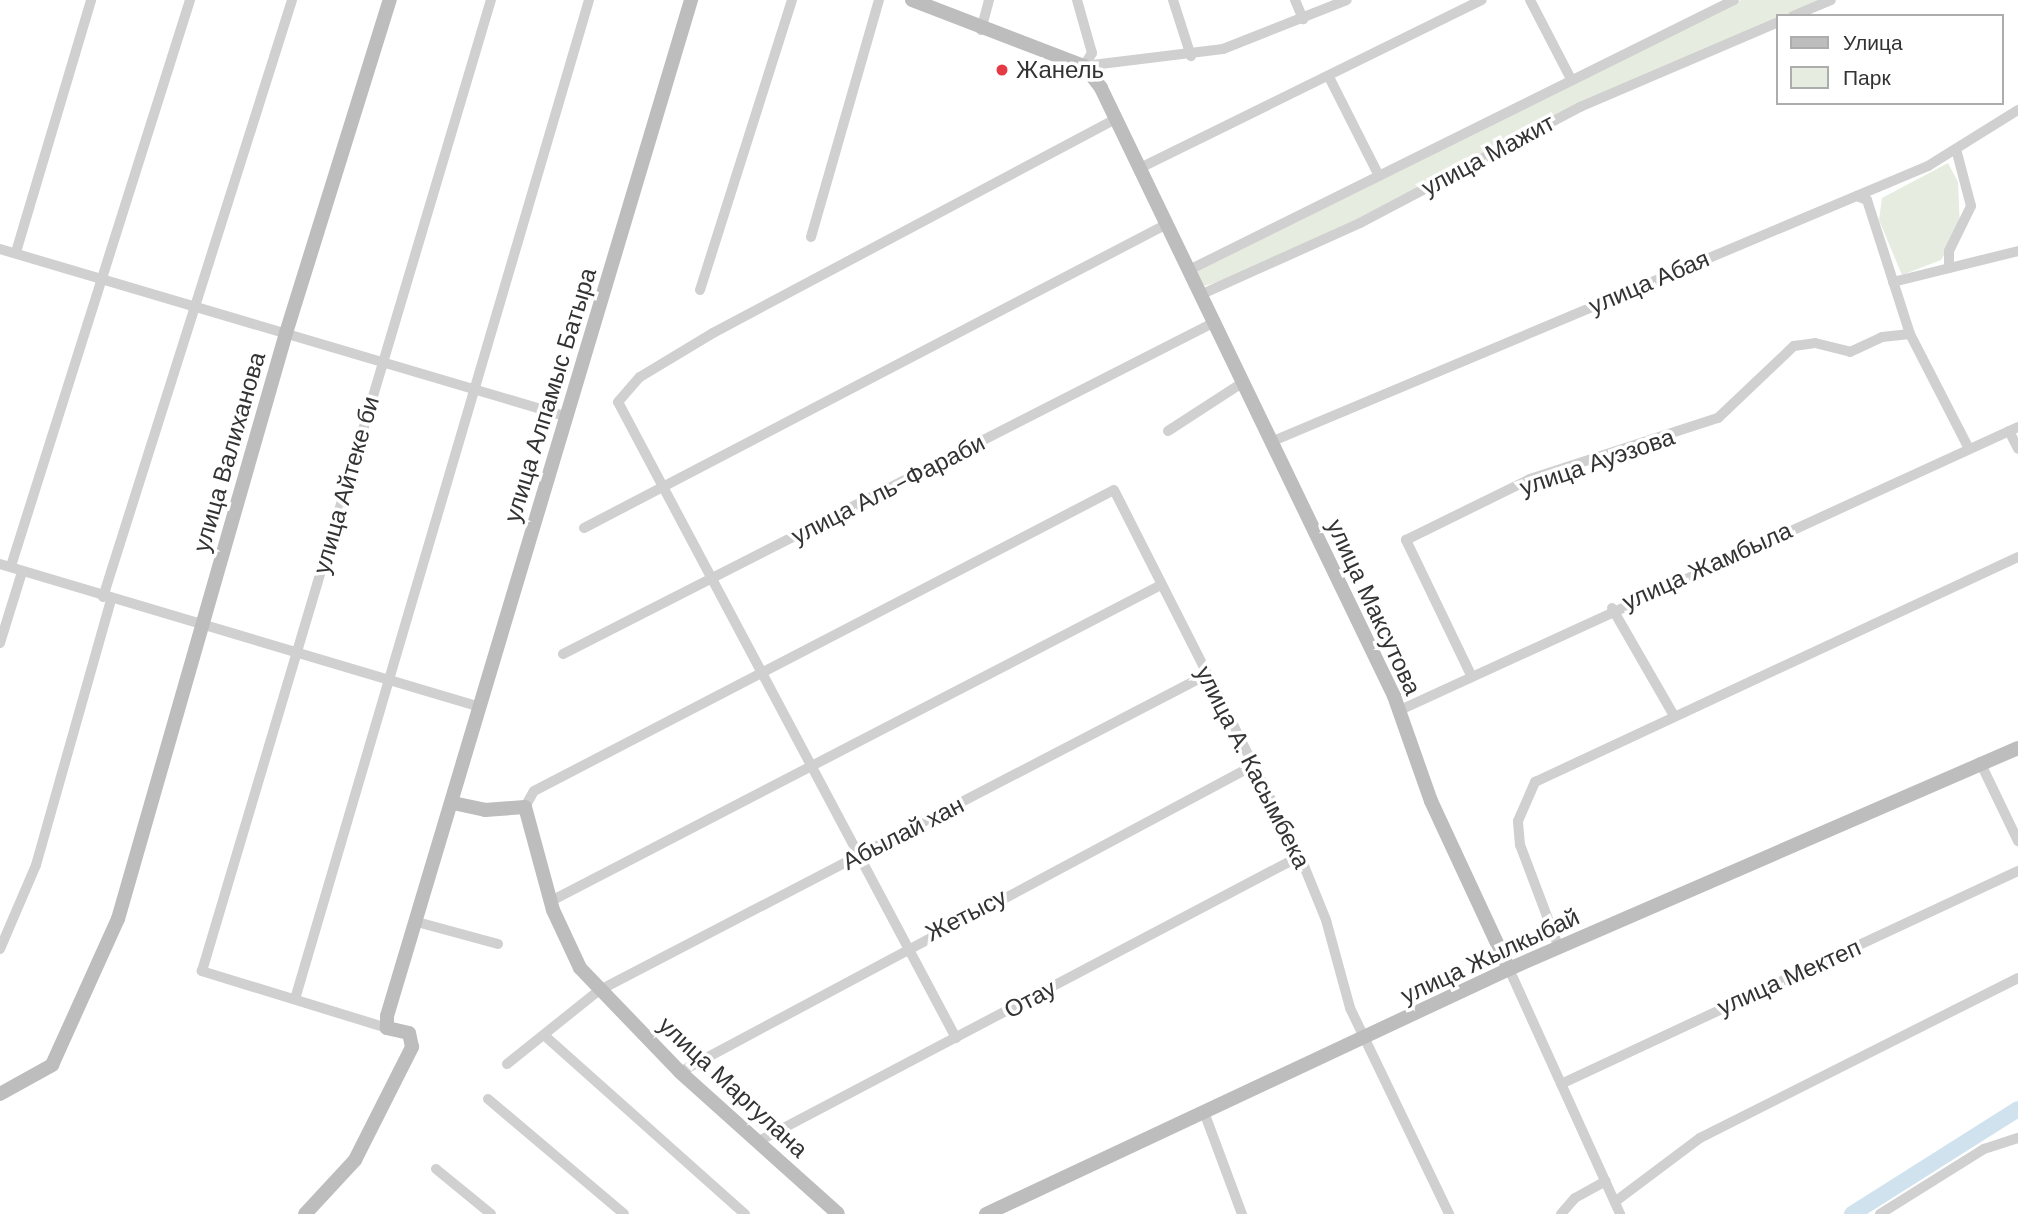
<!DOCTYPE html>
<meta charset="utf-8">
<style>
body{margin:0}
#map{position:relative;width:2018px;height:1214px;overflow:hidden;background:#fff;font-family:"DM Sans",sans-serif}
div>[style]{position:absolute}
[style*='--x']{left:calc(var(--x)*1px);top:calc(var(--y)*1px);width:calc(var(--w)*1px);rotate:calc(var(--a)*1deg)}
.green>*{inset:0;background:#e6ecdf}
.river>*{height:16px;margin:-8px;padding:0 8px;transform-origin:8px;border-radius:8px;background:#cfe2ee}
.street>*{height:10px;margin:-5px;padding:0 5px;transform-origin:5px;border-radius:5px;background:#d0d0d0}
.secondary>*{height:14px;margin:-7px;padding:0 7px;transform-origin:7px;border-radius:7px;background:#bdbdbd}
.dots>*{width:19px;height:19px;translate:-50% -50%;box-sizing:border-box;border:4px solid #fff;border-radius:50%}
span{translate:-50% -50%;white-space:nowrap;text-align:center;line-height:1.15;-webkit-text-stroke:7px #fff;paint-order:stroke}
.poi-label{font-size:24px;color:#333}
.left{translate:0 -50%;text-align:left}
.street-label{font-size:24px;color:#333}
.legend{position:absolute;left:1776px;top:14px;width:228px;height:91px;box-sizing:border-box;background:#fff;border:2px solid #adadad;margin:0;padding:9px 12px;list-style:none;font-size:21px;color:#333}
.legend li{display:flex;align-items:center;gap:14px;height:35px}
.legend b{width:35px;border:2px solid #adadad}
</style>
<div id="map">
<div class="green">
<div style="clip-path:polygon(1741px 0,1834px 0,1797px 16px,1778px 16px,1778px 24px,1581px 107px,1255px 271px,1194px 289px,1186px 272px,1570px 77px)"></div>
<div style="clip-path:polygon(1948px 163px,1958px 182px,1960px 228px,1941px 260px,1902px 275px,1879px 220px,1882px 198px)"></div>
</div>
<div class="river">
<div style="--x:1852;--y:1214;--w:196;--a:-32.3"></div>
</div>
<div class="street">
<div style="--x:1077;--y:0;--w:55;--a:74.2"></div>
<div style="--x:1092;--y:53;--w:15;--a:122"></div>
<div style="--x:1173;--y:0;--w:59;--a:72.2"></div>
<div style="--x:1295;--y:0;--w:21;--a:67"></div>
<div style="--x:1530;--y:0;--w:89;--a:62.6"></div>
<div style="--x:1793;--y:16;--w:41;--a:-22.8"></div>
<div style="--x:981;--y:30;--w:31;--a:-75"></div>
<div style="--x:1084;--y:66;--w:140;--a:-7"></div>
<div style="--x:1223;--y:49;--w:133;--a:-21.6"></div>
<div style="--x:1329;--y:77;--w:111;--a:63.2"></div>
<div style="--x:1138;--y:169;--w:383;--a:-26.2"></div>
<div style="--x:1857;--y:196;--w:11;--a:22"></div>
<div style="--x:1867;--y:200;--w:141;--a:72.2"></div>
<div style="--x:1910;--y:334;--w:129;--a:62.8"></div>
<div style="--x:811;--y:237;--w:247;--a:-74"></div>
<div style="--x:0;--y:249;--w:592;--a:16.48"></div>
<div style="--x:16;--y:252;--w:263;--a:-73.4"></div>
<div style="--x:1949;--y:268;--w:17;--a:-90"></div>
<div style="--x:1949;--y:251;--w:50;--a:-63.9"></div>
<div style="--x:1971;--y:206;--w:59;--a:-104.7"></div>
<div style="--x:1189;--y:270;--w:608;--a:-26.35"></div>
<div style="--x:1893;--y:282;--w:129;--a:-13.9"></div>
<div style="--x:700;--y:290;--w:304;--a:-72.4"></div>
<div style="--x:1200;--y:295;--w:175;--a:-24.2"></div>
<div style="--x:1360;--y:223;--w:249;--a:-27.8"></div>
<div style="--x:1580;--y:107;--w:215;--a:-23.2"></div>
<div style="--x:1168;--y:431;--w:88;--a:-33"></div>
<div style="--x:2009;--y:431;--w:20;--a:63"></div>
<div style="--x:1273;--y:441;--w:710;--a:-22.77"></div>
<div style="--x:1928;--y:166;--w:106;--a:-31.9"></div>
<div style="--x:584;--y:528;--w:655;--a:-27.54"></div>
<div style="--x:0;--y:564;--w:501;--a:16.59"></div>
<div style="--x:11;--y:566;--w:594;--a:-72.45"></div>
<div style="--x:103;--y:597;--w:626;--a:-72.43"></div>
<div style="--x:1612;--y:608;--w:125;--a:60.1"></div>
<div style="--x:0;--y:643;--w:71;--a:-72.8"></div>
<div style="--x:563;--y:654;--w:729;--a:-26.99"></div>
<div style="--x:1470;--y:673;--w:148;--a:-115.7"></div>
<div style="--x:1406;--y:540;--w:138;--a:-26.2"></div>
<div style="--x:1530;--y:479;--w:198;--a:-18"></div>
<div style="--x:1718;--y:418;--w:105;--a:-43.5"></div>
<div style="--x:1794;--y:346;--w:21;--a:-8"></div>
<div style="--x:1815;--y:343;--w:36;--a:14"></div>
<div style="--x:1850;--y:352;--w:35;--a:-25"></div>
<div style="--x:1882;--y:337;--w:28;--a:-6"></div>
<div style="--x:1398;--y:711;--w:682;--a:-24.61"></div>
<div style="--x:1980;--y:762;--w:88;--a:64.3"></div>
<div style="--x:525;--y:807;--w:18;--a:-61"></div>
<div style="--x:534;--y:791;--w:653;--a:-27.43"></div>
<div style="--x:1114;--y:490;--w:411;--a:63.1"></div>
<div style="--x:1300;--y:856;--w:69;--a:67.9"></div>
<div style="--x:1326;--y:920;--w:91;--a:74.7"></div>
<div style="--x:1350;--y:1008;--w:229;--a:64.3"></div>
<div style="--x:551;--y:901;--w:685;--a:-27.39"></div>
<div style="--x:417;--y:922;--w:84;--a:15.2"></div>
<div style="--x:1559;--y:948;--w:110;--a:-110.7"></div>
<div style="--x:1520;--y:845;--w:24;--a:-95"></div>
<div style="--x:1518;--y:821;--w:43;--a:-66.4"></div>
<div style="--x:1535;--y:782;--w:533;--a:-24.98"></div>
<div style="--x:0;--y:949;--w:91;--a:-66.8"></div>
<div style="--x:36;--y:865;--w:275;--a:-74.2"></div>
<div style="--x:1509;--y:969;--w:269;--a:65.6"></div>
<div style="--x:295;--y:999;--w:1041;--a:-73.6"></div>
<div style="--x:387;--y:1028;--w:194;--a:-162.9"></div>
<div style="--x:202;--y:971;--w:1013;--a:-73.43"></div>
<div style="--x:545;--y:1036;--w:268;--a:41.7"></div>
<div style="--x:956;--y:1038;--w:720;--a:-117.99"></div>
<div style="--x:618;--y:402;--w:33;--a:-49"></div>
<div style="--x:640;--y:377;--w:85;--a:-31.1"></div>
<div style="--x:713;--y:333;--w:453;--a:-28"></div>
<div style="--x:507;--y:1064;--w:117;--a:-38.7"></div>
<div style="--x:598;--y:991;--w:687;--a:-27.46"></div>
<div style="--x:680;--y:1072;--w:653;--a:-28.13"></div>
<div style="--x:1561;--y:1084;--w:504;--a:-24.99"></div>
<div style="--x:488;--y:1099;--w:178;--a:40.2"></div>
<div style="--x:1204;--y:1112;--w:109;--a:69.6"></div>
<div style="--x:759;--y:1141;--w:611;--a:-27.78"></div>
<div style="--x:436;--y:1169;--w:71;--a:39.3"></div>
<div style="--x:1616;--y:1201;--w:105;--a:-36.9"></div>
<div style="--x:1700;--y:1138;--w:356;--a:-26.7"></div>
<div style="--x:1561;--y:1214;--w:21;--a:-49"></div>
<div style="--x:1575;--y:1198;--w:35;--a:-29"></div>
<div style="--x:1880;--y:1214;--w:123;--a:-32"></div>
<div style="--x:1984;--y:1149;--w:36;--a:-18"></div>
</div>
<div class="secondary">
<div style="--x:912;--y:0;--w:184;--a:21"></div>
<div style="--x:1084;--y:66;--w:28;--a:52"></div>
<div style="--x:1101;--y:88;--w:675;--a:64.27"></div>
<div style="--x:1394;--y:696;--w:111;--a:70.6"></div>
<div style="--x:1431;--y:801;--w:185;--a:65.1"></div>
<div style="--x:453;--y:803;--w:33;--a:12"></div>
<div style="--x:485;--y:810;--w:40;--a:-4.3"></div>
<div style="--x:525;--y:807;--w:107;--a:74.8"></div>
<div style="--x:553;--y:910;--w:64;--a:65"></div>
<div style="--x:580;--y:968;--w:144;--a:46.1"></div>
<div style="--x:680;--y:1072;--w:212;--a:41.9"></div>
<div style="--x:0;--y:1094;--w:60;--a:-29.1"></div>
<div style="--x:52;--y:1065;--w:160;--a:-65.7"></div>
<div style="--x:118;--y:919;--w:610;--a:-74"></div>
<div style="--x:286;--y:333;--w:349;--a:-72.7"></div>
<div style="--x:305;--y:1214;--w:74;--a:-47.2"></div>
<div style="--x:355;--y:1160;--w:127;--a:-63.2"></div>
<div style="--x:412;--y:1047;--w:14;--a:-102"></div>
<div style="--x:409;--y:1033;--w:23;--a:-167"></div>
<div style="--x:387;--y:1028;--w:12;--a:-90"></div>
<div style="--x:387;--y:1016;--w:1061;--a:-73.34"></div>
<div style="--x:986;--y:1214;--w:578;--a:-25.1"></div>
<div style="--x:1509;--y:969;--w:555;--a:-23.47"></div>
</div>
<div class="dots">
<div style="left:1002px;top:70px;background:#e63946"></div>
</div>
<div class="poi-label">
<span class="left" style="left:1016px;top:70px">Жанель</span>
</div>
<div class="street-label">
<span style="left:1488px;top:155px;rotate:-28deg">улица Мажит</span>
<span style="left:1649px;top:282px;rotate:-23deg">улица Абая</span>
<span style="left:550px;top:395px;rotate:-73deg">улица Алпамыс Батыра</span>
<span style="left:229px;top:452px;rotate:-74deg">улица Валиханова</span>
<span style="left:1597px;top:462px;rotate:-19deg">улица Ауэзова</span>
<span style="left:346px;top:485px;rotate:-74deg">улица Айтеке би</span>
<span style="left:888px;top:489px;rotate:-27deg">улица Аль-Фараби</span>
<span style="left:1707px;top:566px;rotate:-24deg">улица Жамбыла</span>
<span style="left:1374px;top:607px;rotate:65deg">улица Максутова</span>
<span style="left:1253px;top:767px;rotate:63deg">улица А. Касымбека</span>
<span style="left:903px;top:833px;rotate:-27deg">Абылай хан</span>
<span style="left:966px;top:915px;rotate:-27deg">Жетысу</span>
<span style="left:1490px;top:956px;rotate:-25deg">улица Жылкыбай</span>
<span style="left:1789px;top:977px;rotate:-24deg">улица Мектеп</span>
<span style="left:1030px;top:999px;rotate:-28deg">Отау</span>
<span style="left:733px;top:1087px;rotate:43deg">улица Маргулана</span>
</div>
<ul class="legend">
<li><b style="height:9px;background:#bdbdbd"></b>Улица</li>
<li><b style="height:19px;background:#e6ecdf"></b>Парк</li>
</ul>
</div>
